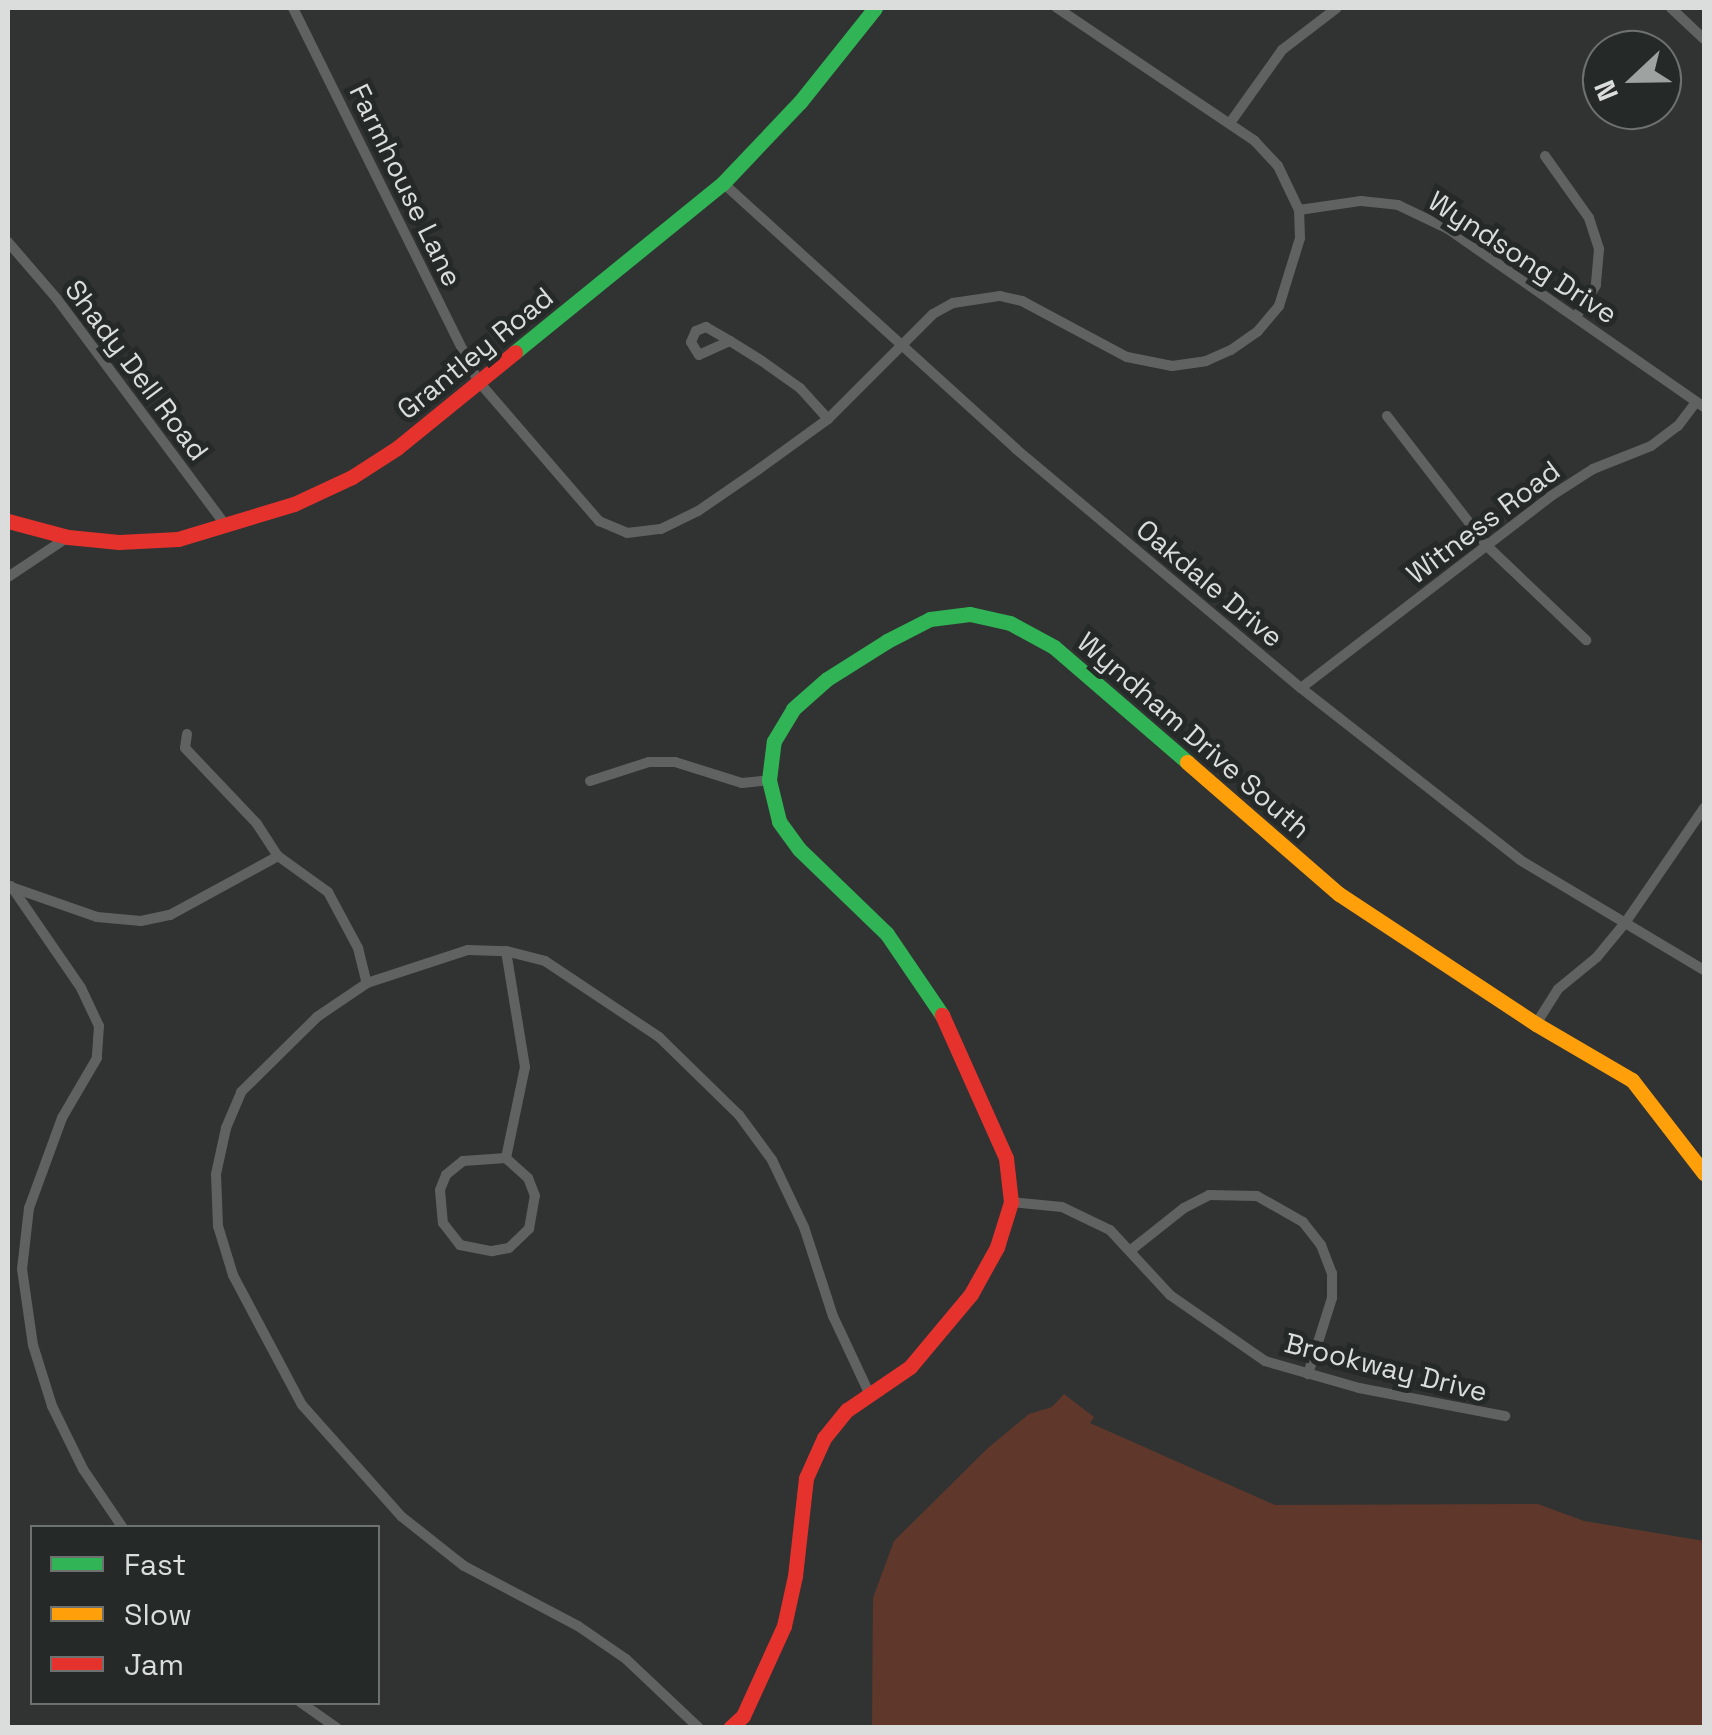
<!DOCTYPE html>
<style>
body{margin:0}
#map{position:relative;width:1712px;height:1735px;overflow:hidden;background:#303332;font-family:"Space Grotesk",sans-serif}
div>[style]{position:absolute}
[style*='--x']{left:calc(var(--x)*1px);top:calc(var(--y)*1px);width:calc(var(--w)*1px);rotate:calc(var(--a)*1deg)}
.green>*{inset:0;background:#60382b}
.street>*{height:10px;margin:-5px;padding:0 5px;transform-origin:5px;border-radius:5px;background:#606261}
.fast>*{height:15px;margin:-7.5px;padding:0 7.5px;transform-origin:7.5px;border-radius:7.5px;background:#30b455}
.slow>*{height:15px;margin:-7.5px;padding:0 7.5px;transform-origin:7.5px;border-radius:7.5px;background:#ff9f0a}
.jam>*{height:15px;margin:-7.5px;padding:0 7.5px;transform-origin:7.5px;border-radius:7.5px;background:#e5322d}
span{translate:-50% -50%;white-space:nowrap;text-align:center;line-height:1.15;-webkit-text-stroke:10px #252a29;paint-order:stroke}
.street-label{font-size:28px;color:#dadddc}
.frame{position:absolute;inset:0;border:10px solid #dadddc;pointer-events:none}
.legend{position:absolute;left:30px;top:1525px;width:350px;height:180px;box-sizing:border-box;background:#252a29;border:2px solid #6d7271;margin:0;padding:12px 18px;list-style:none;font-size:30px;color:#dadddc}
.legend li{display:flex;align-items:center;gap:20px;height:50px}
.legend b{width:50px;border:2px solid #6d7271}
.north{position:absolute;left:1582px;top:30px;width:100px;height:100px;box-sizing:border-box;background:#252a29;border:2px solid #6d7271;border-radius:50%;rotate:248deg;font-size:28px;font-weight:700;line-height:40px;text-align:center;color:#dadddc}
.north::after{content:'';display:block;margin:auto;width:35px;height:45px;background:#9ea2a0;clip-path:polygon(50% 0,100% 100%,50% 72%,0 100%)}
</style>
<div id="map">
<div class="green">
<div style="clip-path:polygon(1064px 1394px,1094px 1417px,1090px 1423px,1275px 1505px,1538px 1504px,1584px 1521px,1704px 1541px,1704px 1727px,872px 1727px,873px 1598px,894px 1541px,988px 1448px,1029px 1414px,1052px 1407px)"></div>
</div>
<div class="street">
<div style="--x:293;--y:8;--w:418;--a:63.6"></div>
<div style="--x:479;--y:382;--w:184;--a:49.2"></div>
<div style="--x:599;--y:521;--w:30;--a:23"></div>
<div style="--x:627;--y:533;--w:34;--a:-7"></div>
<div style="--x:661;--y:529;--w:41;--a:-25.9"></div>
<div style="--x:698;--y:511;--w:74;--a:-34.5"></div>
<div style="--x:759;--y:469;--w:85;--a:-35.9"></div>
<div style="--x:828;--y:419;--w:148;--a:-45"></div>
<div style="--x:933;--y:314;--w:23;--a:-29"></div>
<div style="--x:953;--y:303;--w:48;--a:-8.5"></div>
<div style="--x:1000;--y:296;--w:23;--a:13"></div>
<div style="--x:1022;--y:301;--w:119;--a:28.1"></div>
<div style="--x:1127;--y:357;--w:46;--a:11.3"></div>
<div style="--x:1172;--y:366;--w:34;--a:-8"></div>
<div style="--x:1206;--y:361;--w:27;--a:-24"></div>
<div style="--x:1231;--y:350;--w:33;--a:-35"></div>
<div style="--x:1258;--y:331;--w:33;--a:-50"></div>
<div style="--x:1279;--y:306;--w:71;--a:-72.8"></div>
<div style="--x:1300;--y:238;--w:28;--a:-92"></div>
<div style="--x:1299;--y:210;--w:49;--a:-115.5"></div>
<div style="--x:1278;--y:166;--w:34;--a:-133"></div>
<div style="--x:1255;--y:141;--w:239;--a:-146.1"></div>
<div style="--x:1671;--y:8;--w:45;--a:43.2"></div>
<div style="--x:1230;--y:123;--w:90;--a:-54.5"></div>
<div style="--x:1282;--y:50;--w:69;--a:-37.4"></div>
<div style="--x:1545;--y:156;--w:76;--a:54.6"></div>
<div style="--x:1589;--y:218;--w:33;--a:72"></div>
<div style="--x:1599;--y:249;--w:36;--a:95"></div>
<div style="--x:1596;--y:285;--w:36;--a:122"></div>
<div style="--x:723;--y:183;--w:396;--a:42.2"></div>
<div style="--x:1016;--y:449;--w:372;--a:40"></div>
<div style="--x:1301;--y:688;--w:278;--a:38.1"></div>
<div style="--x:1520;--y:860;--w:214;--a:30.9"></div>
<div style="--x:1299;--y:210;--w:63;--a:-8.3"></div>
<div style="--x:1361;--y:201;--w:37;--a:6"></div>
<div style="--x:1398;--y:205;--w:55;--a:25.6"></div>
<div style="--x:1448;--y:229;--w:312;--a:34.8"></div>
<div style="--x:8;--y:242;--w:75;--a:49.3"></div>
<div style="--x:57;--y:299;--w:283;--a:53.3"></div>
<div style="--x:730;--y:341;--w:34;--a:156"></div>
<div style="--x:699;--y:355;--w:15;--a:-122"></div>
<div style="--x:691;--y:342;--w:12;--a:-66"></div>
<div style="--x:696;--y:331;--w:11;--a:-22"></div>
<div style="--x:706;--y:327;--w:28;--a:30"></div>
<div style="--x:730;--y:341;--w:38;--a:32"></div>
<div style="--x:762;--y:361;--w:47;--a:35.4"></div>
<div style="--x:800;--y:388;--w:42;--a:47.9"></div>
<div style="--x:1387;--y:416;--w:164;--a:52.4"></div>
<div style="--x:1487;--y:546;--w:137;--a:43.5"></div>
<div style="--x:8;--y:577;--w:72;--a:-33.7"></div>
<div style="--x:1301;--y:688;--w:315;--a:-37.5"></div>
<div style="--x:1551;--y:496;--w:50;--a:-32.7"></div>
<div style="--x:1593;--y:469;--w:62;--a:-21.6"></div>
<div style="--x:1651;--y:446;--w:34;--a:-37"></div>
<div style="--x:1678;--y:426;--w:30;--a:-53"></div>
<div style="--x:187;--y:734;--w:14;--a:98"></div>
<div style="--x:185;--y:748;--w:105;--a:46.5"></div>
<div style="--x:257;--y:824;--w:38;--a:57"></div>
<div style="--x:278;--y:856;--w:62;--a:35.8"></div>
<div style="--x:328;--y:892;--w:64;--a:61.8"></div>
<div style="--x:358;--y:948;--w:36;--a:76"></div>
<div style="--x:590;--y:781;--w:62;--a:-17.9"></div>
<div style="--x:649;--y:762;--w:26;--a:0"></div>
<div style="--x:675;--y:762;--w:70;--a:17.4"></div>
<div style="--x:742;--y:783;--w:27;--a:-6"></div>
<div style="--x:11;--y:886;--w:124;--a:55.5"></div>
<div style="--x:81;--y:988;--w:42;--a:64.7"></div>
<div style="--x:99;--y:1026;--w:32;--a:94"></div>
<div style="--x:97;--y:1058;--w:69;--a:120.3"></div>
<div style="--x:62;--y:1118;--w:96;--a:110.1"></div>
<div style="--x:29;--y:1208;--w:61;--a:96.5"></div>
<div style="--x:22;--y:1269;--w:77;--a:81.8"></div>
<div style="--x:33;--y:1345;--w:64;--a:72.7"></div>
<div style="--x:52;--y:1406;--w:70;--a:63.8"></div>
<div style="--x:83;--y:1469;--w:71;--a:55.9"></div>
<div style="--x:14;--y:888;--w:88;--a:19.3"></div>
<div style="--x:97;--y:917;--w:44;--a:5.2"></div>
<div style="--x:141;--y:921;--w:30;--a:-12"></div>
<div style="--x:170;--y:915;--w:123;--a:-28.6"></div>
<div style="--x:506;--y:951;--w:118;--a:80.7"></div>
<div style="--x:525;--y:1067;--w:93;--a:101.8"></div>
<div style="--x:506;--y:1158;--w:43;--a:176"></div>
<div style="--x:463;--y:1161;--w:22;--a:141"></div>
<div style="--x:446;--y:1175;--w:16;--a:112"></div>
<div style="--x:440;--y:1190;--w:33;--a:85"></div>
<div style="--x:443;--y:1223;--w:28;--a:52"></div>
<div style="--x:460;--y:1245;--w:33;--a:11"></div>
<div style="--x:492;--y:1251;--w:17;--a:-10"></div>
<div style="--x:509;--y:1248;--w:28;--a:-44"></div>
<div style="--x:529;--y:1229;--w:34;--a:-80"></div>
<div style="--x:535;--y:1196;--w:19;--a:-111"></div>
<div style="--x:528;--y:1178;--w:30;--a:-138"></div>
<div style="--x:1536;--y:1024;--w:41;--a:-57.8"></div>
<div style="--x:1558;--y:989;--w:50;--a:-39.4"></div>
<div style="--x:1597;--y:957;--w:44;--a:-50.5"></div>
<div style="--x:1625;--y:923;--w:140;--a:-55.5"></div>
<div style="--x:1011;--y:1202;--w:51;--a:5.6"></div>
<div style="--x:1062;--y:1207;--w:53;--a:25.6"></div>
<div style="--x:1110;--y:1230;--w:88;--a:47.3"></div>
<div style="--x:1170;--y:1295;--w:116;--a:34.8"></div>
<div style="--x:1265;--y:1361;--w:98;--a:16"></div>
<div style="--x:1359;--y:1388;--w:149;--a:10.9"></div>
<div style="--x:1131;--y:1250;--w:68;--a:-38.4"></div>
<div style="--x:1184;--y:1208;--w:28;--a:-27"></div>
<div style="--x:1209;--y:1195;--w:48;--a:1.2"></div>
<div style="--x:1257;--y:1196;--w:53;--a:29.5"></div>
<div style="--x:1303;--y:1222;--w:29;--a:52"></div>
<div style="--x:1321;--y:1245;--w:30;--a:69"></div>
<div style="--x:1332;--y:1273;--w:25;--a:90"></div>
<div style="--x:1332;--y:1298;--w:80;--a:107.5"></div>
<div style="--x:300;--y:1702;--w:45;--a:35.1"></div>
<div style="--x:699;--y:1728;--w:100;--a:-136.6"></div>
<div style="--x:626;--y:1659;--w:58;--a:-145.5"></div>
<div style="--x:578;--y:1626;--w:129;--a:-152.2"></div>
<div style="--x:464;--y:1566;--w:80;--a:-141.6"></div>
<div style="--x:401;--y:1516;--w:149;--a:-131.7"></div>
<div style="--x:302;--y:1405;--w:147;--a:-118"></div>
<div style="--x:233;--y:1275;--w:51;--a:-107"></div>
<div style="--x:218;--y:1226;--w:52;--a:-92.2"></div>
<div style="--x:216;--y:1174;--w:47;--a:-77.7"></div>
<div style="--x:226;--y:1128;--w:39;--a:-67"></div>
<div style="--x:241;--y:1092;--w:107;--a:-44.6"></div>
<div style="--x:317;--y:1017;--w:60;--a:-34.2"></div>
<div style="--x:367;--y:983;--w:106;--a:-18.1"></div>
<div style="--x:468;--y:950;--w:38;--a:2"></div>
<div style="--x:506;--y:951;--w:40;--a:14.4"></div>
<div style="--x:545;--y:961;--w:137;--a:33.7"></div>
<div style="--x:659;--y:1037;--w:112;--a:44.3"></div>
<div style="--x:739;--y:1115;--w:56;--a:53.7"></div>
<div style="--x:772;--y:1160;--w:74;--a:64.5"></div>
<div style="--x:804;--y:1227;--w:94;--a:72"></div>
<div style="--x:833;--y:1316;--w:85;--a:64.9"></div>
</div>
<div class="fast">
<div style="--x:515;--y:352;--w:268;--a:-39.1"></div>
<div style="--x:723;--y:183;--w:112;--a:-46.5"></div>
<div style="--x:800;--y:102;--w:120;--a:-51.4"></div>
<div style="--x:942;--y:1015;--w:98;--a:-124.2"></div>
<div style="--x:887;--y:934;--w:122;--a:-136"></div>
<div style="--x:799;--y:849;--w:34;--a:-126"></div>
<div style="--x:779;--y:821;--w:42;--a:-103.7"></div>
<div style="--x:769;--y:780;--w:39;--a:-83"></div>
<div style="--x:774;--y:741;--w:37;--a:-59"></div>
<div style="--x:793;--y:709;--w:45;--a:-41.4"></div>
<div style="--x:827;--y:679;--w:71;--a:-32.3"></div>
<div style="--x:887;--y:641;--w:48;--a:-27.1"></div>
<div style="--x:930;--y:619;--w:40;--a:-7.1"></div>
<div style="--x:970;--y:614;--w:41;--a:12.7"></div>
<div style="--x:1010;--y:623;--w:50;--a:28.6"></div>
<div style="--x:1054;--y:647;--w:176;--a:40.8"></div>
</div>
<div class="slow">
<div style="--x:1187;--y:762;--w:201;--a:41"></div>
<div style="--x:1339;--y:894;--w:236;--a:33.4"></div>
<div style="--x:1536;--y:1024;--w:111;--a:30.3"></div>
<div style="--x:1632;--y:1080;--w:118;--a:52.3"></div>
</div>
<div class="jam">
<div style="--x:8;--y:521;--w:62;--a:14.9"></div>
<div style="--x:68;--y:537;--w:51;--a:5.6"></div>
<div style="--x:119;--y:542;--w:59;--a:-2.9"></div>
<div style="--x:178;--y:539;--w:121;--a:-16.8"></div>
<div style="--x:294;--y:504;--w:64;--a:-25"></div>
<div style="--x:352;--y:477;--w:54;--a:-32.8"></div>
<div style="--x:397;--y:448;--w:152;--a:-39.1"></div>
<div style="--x:730;--y:1728;--w:18;--a:-43"></div>
<div style="--x:743;--y:1716;--w:99;--a:-65.5"></div>
<div style="--x:784;--y:1626;--w:51;--a:-77.6"></div>
<div style="--x:795;--y:1576;--w:99;--a:-83.6"></div>
<div style="--x:806;--y:1478;--w:44;--a:-65.8"></div>
<div style="--x:824;--y:1438;--w:36;--a:-51"></div>
<div style="--x:847;--y:1410;--w:76;--a:-34.3"></div>
<div style="--x:910;--y:1367;--w:95;--a:-50.1"></div>
<div style="--x:971;--y:1294;--w:54;--a:-61"></div>
<div style="--x:997;--y:1247;--w:47;--a:-72.7"></div>
<div style="--x:1011;--y:1202;--w:44;--a:-96.5"></div>
<div style="--x:1006;--y:1158;--w:157;--a:-114.1"></div>
</div>
<div class="street-label">
<span style="left:406px;top:185px;rotate:64deg">Farmhouse Lane</span>
<span style="left:1523px;top:257px;rotate:33deg">Wyndsong Drive</span>
<span style="left:475px;top:353px;rotate:-39deg">Grantley Road</span>
<span style="left:137px;top:370px;rotate:53deg">Shady Dell Road</span>
<span style="left:1483px;top:522px;rotate:-37deg">Witness Road</span>
<span style="left:1210px;top:583px;rotate:40deg">Oakdale Drive</span>
<span style="left:1194px;top:735px;rotate:41deg">Wyndham Drive South</span>
<span style="left:1386px;top:1367px;rotate:14deg">Brookway Drive</span>
</div>
<div class="frame"></div>
<ul class="legend">
<li><b style="height:12px;background:#30b455"></b>Fast</li>
<li><b style="height:12px;background:#ff9f0a"></b>Slow</li>
<li><b style="height:12px;background:#e5322d"></b>Jam</li>
</ul>
<div class="north">N</div>
</div>
